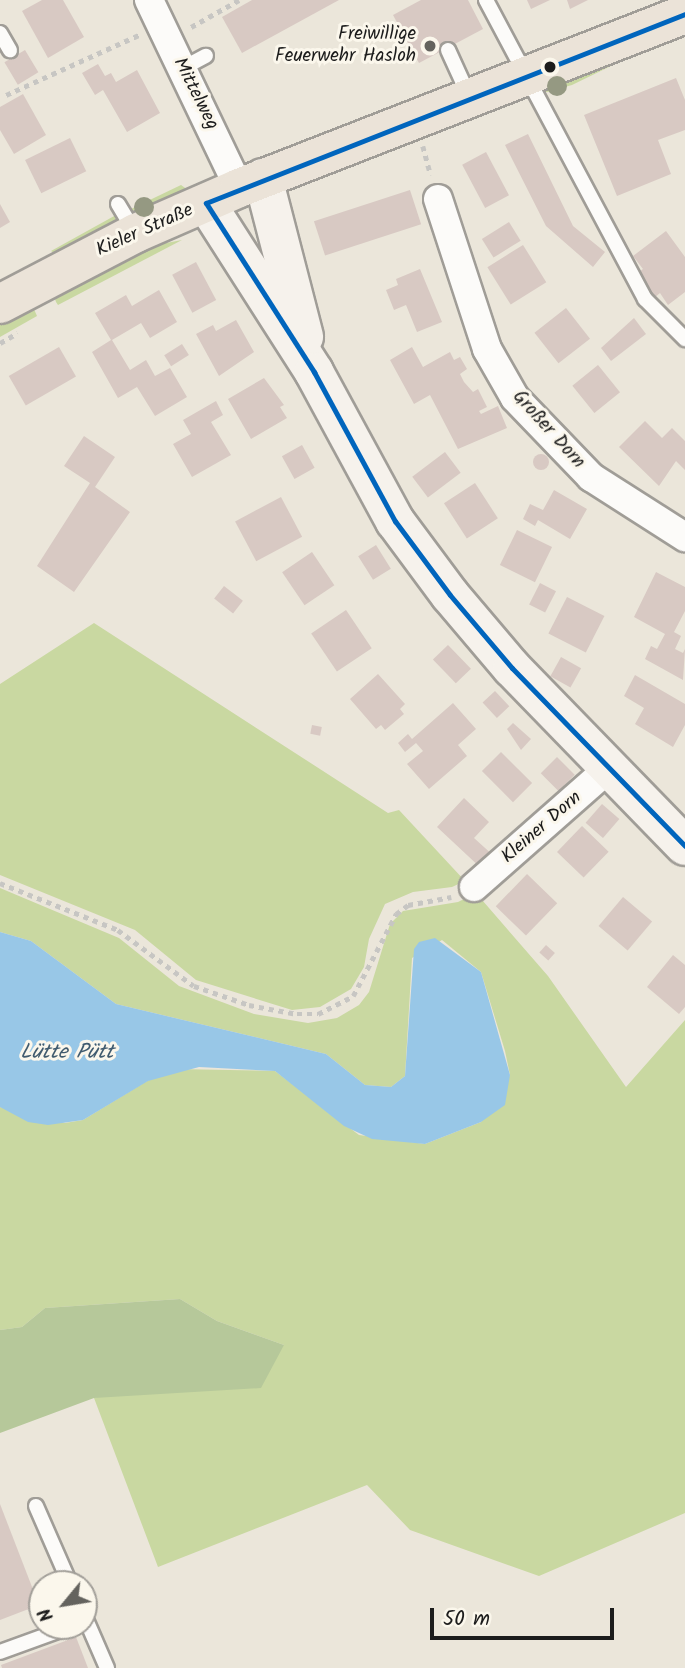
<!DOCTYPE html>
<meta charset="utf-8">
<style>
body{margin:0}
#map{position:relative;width:685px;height:1668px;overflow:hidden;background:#ebe6da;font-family:Kalam,sans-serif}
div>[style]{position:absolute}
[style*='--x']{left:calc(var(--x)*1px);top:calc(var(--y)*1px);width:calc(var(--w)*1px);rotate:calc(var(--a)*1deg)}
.green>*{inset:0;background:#c9d8a1}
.forest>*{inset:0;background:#b6c89a}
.water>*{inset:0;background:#98c7e7}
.building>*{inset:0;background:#d8c9c3;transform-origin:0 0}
.round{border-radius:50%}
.path>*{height:4.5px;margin-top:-2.25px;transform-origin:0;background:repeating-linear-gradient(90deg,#c7c6c3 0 5px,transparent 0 10px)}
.roads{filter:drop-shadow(2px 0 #a09d97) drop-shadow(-2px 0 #a09d97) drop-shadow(0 2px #a09d97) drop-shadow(0 -2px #a09d97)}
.service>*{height:14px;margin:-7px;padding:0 7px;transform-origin:7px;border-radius:7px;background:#fcfbf9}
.minor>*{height:28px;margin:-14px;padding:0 14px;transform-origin:14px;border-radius:14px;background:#fcfbf9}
.secondary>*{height:38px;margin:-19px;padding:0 19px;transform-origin:19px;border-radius:19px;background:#f6f2ec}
.primary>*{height:38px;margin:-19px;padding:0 19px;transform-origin:19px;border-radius:19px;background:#ebe3d8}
.bus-1>*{height:5px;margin:-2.5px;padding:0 2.5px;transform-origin:2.5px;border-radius:2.5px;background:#0065bd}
.trees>*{width:20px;height:20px;margin:-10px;border-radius:50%;background:#959982}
.dots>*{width:19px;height:19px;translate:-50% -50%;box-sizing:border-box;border:4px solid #fbf7ec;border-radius:50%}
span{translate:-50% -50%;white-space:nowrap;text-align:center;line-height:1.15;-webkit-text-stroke:6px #fbf7ec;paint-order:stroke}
.poi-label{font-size:19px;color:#1c1c1c}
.right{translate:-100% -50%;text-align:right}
.street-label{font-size:19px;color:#1c1c1c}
.water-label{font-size:21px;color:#405b6f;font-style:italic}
.north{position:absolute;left:28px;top:1570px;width:70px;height:70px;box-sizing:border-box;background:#fbf7ec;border:2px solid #a29f99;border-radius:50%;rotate:240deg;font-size:19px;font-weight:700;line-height:28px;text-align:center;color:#1c1c1c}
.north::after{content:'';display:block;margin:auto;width:24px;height:32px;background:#64635e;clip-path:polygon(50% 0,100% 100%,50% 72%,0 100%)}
.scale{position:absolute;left:430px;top:1608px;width:184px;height:32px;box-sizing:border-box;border:4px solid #1c1c1c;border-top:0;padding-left:9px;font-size:21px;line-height:24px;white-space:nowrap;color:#1c1c1c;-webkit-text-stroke:5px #fbf7ec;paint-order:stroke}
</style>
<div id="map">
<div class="green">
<div style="clip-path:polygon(613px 65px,572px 85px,543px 93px,543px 89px)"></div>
<div style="clip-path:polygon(181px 185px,188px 190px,139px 215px,131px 209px)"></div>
<div style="clip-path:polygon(116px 215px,115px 225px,59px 256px,51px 251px)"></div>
<div style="clip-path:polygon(182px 240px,58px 305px,56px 302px,54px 296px,145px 247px)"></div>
<div style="clip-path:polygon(33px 307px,37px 316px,0 337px,0 323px)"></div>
<div style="clip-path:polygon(94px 623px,388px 813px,399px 810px,465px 881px,452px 887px,413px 892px,385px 904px,369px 939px,364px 967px,351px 989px,320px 1007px,292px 1010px,196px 980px,135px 930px,0 875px,0 684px)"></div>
<div style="clip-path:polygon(0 888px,119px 938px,179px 986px,254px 1014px,308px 1023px,337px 1018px,359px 1005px,369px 992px,390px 924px,403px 911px,458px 902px,476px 893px,548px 976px,626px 1087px,685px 1020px,685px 1513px,539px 1576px,410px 1530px,367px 1485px,158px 1567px,94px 1398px,284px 1345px,217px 1321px,180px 1299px,45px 1308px,22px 1327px,0 1330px,0 1107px,65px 1123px,83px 1120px,147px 1081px,175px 1069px,275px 1071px,359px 1135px,425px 1144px,481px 1122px,510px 1075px,505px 1051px,481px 972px,442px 940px,412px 958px,405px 1076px,391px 1087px,365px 1085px,326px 1054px,116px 1004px,31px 941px,0 932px)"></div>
</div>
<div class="forest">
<div style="clip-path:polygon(180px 1299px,217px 1321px,284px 1345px,261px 1388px,94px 1398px,0 1433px,0 1330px,22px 1327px,45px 1308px)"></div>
</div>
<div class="water">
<div style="clip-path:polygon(0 932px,31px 941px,116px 1004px,326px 1054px,365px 1085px,391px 1087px,405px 1076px,414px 949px,419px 942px,435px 938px,481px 972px,510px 1075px,505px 1105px,481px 1122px,425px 1144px,372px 1139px,344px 1126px,275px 1071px,199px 1067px,148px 1081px,83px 1120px,48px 1125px,28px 1122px,0 1107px)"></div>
</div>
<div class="building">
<div style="clip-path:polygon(42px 0,63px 0,84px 37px,48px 58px,22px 11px)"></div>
<div style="clip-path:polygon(252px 0,339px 0,242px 53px,222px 17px)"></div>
<div style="clip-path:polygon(421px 0,468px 0,483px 29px,419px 63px,393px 15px)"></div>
<div style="clip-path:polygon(527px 0,550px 0,531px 9px)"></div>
<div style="clip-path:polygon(567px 0,588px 0,570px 9px)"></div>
<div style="left:25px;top:50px;width:26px;height:24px;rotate:59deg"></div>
<div style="clip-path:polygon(98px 64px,105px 76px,111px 73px,116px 82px,137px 70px,160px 113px,127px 132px,103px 90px,95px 95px,82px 73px)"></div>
<div style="clip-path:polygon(676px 78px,685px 100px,685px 130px,658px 140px,671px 174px,617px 196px,584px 115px)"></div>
<div style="clip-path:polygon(23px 94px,46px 135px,14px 154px,0 130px,0 107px)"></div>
<div style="clip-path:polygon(528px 134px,573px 226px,605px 252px,593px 267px,546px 226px,505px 145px)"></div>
<div style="left:70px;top:138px;width:37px;height:50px;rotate:64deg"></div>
<div style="left:486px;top:152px;width:49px;height:27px;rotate:62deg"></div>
<div style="left:410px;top:190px;width:36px;height:101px;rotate:72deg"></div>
<div style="clip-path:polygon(0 204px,10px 222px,0 228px)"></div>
<div style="left:509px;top:222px;width:22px;height:32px;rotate:58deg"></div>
<div style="clip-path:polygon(666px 231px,685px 257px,685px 292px,668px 305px,660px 293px,654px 298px,636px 274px,643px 269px,633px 256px)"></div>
<div style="left:523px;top:245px;width:44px;height:42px;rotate:58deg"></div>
<div style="left:196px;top:262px;width:43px;height:27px;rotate:62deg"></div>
<div style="clip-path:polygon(420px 269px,442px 322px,417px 332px,406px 305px,394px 310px,386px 290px,398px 285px,396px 279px)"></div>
<div style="clip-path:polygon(159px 290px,177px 322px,150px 338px,141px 323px,112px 340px,130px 370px,146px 360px,155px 376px,170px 368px,187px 397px,155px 416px,137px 387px,118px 398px,92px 352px,111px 340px,95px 313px,126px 295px,132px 306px)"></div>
<div style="left:566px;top:308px;width:39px;height:40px;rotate:52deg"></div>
<div style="clip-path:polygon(634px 318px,646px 334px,611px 361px,601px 348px)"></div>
<div style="clip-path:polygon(236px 320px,254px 352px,219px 376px,196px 334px,213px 325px,216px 331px)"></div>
<div style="left:182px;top:344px;width:13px;height:21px;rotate:58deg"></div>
<div style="left:59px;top:347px;width:34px;height:58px;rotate:60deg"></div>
<div style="clip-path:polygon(412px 347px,423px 367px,450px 352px,454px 360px,460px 357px,467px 369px,460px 374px,464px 382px,473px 392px,478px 389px,487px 407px,479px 411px,481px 414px,498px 406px,507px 428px,458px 449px,430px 395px,414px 404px,390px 360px)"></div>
<div style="left:598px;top:365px;width:35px;height:33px;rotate:51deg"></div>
<div style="clip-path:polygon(264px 378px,284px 405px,280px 407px,287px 418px,251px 439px,228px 399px)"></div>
<div style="clip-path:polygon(216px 401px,223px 415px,211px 422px,231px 455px,192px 477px,173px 444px,191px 434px,183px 420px)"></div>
<div style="clip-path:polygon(645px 421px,662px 438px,672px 428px,685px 441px,685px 470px,676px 461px,659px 486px,619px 447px)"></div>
<div style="clip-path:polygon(84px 436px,115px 457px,95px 487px,130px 512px,74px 592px,37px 566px,90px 483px,64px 466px)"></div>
<div style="left:302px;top:445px;width:26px;height:23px;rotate:61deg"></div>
<div style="left:445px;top:452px;width:26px;height:41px;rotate:53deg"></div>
<div class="round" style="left:533px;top:454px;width:16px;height:16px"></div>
<div style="left:475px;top:483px;width:42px;height:37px;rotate:57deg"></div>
<div style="clip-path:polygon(554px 490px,587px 509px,570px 539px,538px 520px,535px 526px,523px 519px,530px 504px,543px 510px)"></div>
<div style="left:281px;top:497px;width:45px;height:52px;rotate:62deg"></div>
<div style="left:517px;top:530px;width:39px;height:39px;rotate:26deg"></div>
<div style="left:376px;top:545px;width:28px;height:21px;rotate:58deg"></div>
<div style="left:312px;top:552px;width:40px;height:36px;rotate:56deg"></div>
<div style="clip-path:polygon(656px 572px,685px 587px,685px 611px,674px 632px,681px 636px,675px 649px,683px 653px,685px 649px,683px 680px,645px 659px,651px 646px,657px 649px,665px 634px,634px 617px)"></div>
<div style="left:540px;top:583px;width:18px;height:24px;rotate:27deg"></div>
<div style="left:224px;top:586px;width:24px;height:16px;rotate:38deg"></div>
<div style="left:567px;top:597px;width:42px;height:41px;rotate:27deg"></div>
<div style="left:346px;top:610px;width:46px;height:42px;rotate:56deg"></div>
<div style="left:448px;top:645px;width:33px;height:21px;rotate:46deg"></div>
<div style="left:561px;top:657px;width:23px;height:22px;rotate:29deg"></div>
<div style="clip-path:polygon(378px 674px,405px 704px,400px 709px,404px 714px,385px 730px,381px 725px,376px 729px,350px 699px)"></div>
<div style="clip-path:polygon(635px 675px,685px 704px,685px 725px,673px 747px,635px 724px,644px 708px,624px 696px)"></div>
<div style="left:495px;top:691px;width:21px;height:17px;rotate:47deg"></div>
<div style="clip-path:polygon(453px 703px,476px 729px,458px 745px,467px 756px,429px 789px,407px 764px,423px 751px,416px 743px,405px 752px,398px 743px,408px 734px,412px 739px)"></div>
<div style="clip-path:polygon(513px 723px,531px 739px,521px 750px,507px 729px)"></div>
<div style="left:312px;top:725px;width:10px;height:9px;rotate:11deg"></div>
<div style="left:501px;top:752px;width:44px;height:27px;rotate:45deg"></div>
<div style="left:557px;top:757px;width:25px;height:23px;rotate:45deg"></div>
<div style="clip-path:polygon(464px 798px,489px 822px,474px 838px,495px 857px,483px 870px,437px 827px)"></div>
<div style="left:602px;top:804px;width:23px;height:25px;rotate:41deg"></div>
<div style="left:582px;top:826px;width:37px;height:36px;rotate:44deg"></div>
<div style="left:527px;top:874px;width:42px;height:45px;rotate:44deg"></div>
<div style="left:623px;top:897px;width:38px;height:38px;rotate:40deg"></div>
<div style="left:546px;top:945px;width:12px;height:10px;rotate:42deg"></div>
<div style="clip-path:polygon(673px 955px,685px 965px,685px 1007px,679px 1014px,647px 987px)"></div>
<div style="clip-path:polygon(0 1504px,39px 1605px,0 1620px)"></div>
<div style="clip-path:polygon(76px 1637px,88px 1668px,2px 1668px,1px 1665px)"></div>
</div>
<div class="path">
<div style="--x:191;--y:27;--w:55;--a:-29.4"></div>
<div style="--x:6;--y:95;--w:146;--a:-24.3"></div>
<div style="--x:423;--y:146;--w:30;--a:75"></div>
<div style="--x:0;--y:343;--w:20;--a:-30"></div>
<div style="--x:0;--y:883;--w:127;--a:21.7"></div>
<div style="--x:118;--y:930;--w:94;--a:36.4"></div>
<div style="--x:194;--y:986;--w:58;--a:19.1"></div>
<div style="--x:249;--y:1005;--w:49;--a:10.6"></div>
<div style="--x:297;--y:1014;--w:21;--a:0"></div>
<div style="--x:318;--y:1014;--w:39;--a:-27"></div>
<div style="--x:353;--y:996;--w:93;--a:-62.3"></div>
<div style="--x:396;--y:914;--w:15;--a:-37"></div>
<div style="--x:408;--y:905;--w:44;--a:-10.5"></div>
</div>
<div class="roads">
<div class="service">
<div style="--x:486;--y:0;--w:339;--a:62"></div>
<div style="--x:645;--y:299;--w:57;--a:45"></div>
<div style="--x:0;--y:33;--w:20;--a:60"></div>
<div style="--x:448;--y:50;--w:51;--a:65.5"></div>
<div style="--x:183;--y:68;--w:26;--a:-28"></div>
<div style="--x:118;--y:204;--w:33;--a:59"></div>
<div style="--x:36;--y:1506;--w:85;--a:66.4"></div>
<div style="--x:84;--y:1615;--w:58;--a:66.5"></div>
<div style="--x:0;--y:1652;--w:77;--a:-19.9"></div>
</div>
<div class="minor">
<div style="--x:149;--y:0;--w:208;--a:64.4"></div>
<div style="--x:438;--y:199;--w:158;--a:71.9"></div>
<div style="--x:487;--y:349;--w:56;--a:60.3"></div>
<div style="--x:515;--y:398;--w:110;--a:46.1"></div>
<div style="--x:591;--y:477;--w:112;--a:32.6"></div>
<div style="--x:474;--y:887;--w:180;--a:-41.4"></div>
</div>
<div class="secondary">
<div style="--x:263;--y:178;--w:164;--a:75.5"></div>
<div style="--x:206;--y:203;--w:201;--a:57.4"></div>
<div style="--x:314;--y:372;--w:170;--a:61.5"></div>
<div style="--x:395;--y:521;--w:92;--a:53.4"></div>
<div style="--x:450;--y:595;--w:96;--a:49.7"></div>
<div style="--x:512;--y:668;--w:248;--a:45.8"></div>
</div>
<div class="primary">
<div style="--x:0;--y:304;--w:153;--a:-27.6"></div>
<div style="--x:136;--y:233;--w:112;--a:-23.6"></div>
<div style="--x:239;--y:188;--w:479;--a:-21.3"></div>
</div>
</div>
<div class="bus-1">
<div style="--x:685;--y:14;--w:515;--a:158.47"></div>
<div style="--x:206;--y:203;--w:201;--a:57.4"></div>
<div style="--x:314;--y:372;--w:170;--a:61.5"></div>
<div style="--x:395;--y:521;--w:92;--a:53.4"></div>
<div style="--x:450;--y:595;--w:96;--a:49.7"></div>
<div style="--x:512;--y:668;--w:248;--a:45.8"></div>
</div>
<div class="trees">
<div style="left:557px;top:86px"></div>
<div style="left:144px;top:207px"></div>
</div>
<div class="dots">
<div style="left:430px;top:46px;background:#64635e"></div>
<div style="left:550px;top:67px;background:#1c1c1c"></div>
</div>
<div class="poi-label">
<span class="right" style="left:416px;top:46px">Freiwillige<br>Feuerwehr Hasloh</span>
</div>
<div class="street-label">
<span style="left:195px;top:94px;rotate:63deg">Mittelweg</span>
<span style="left:145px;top:231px;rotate:-24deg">Kieler Straße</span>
<span style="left:548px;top:430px;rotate:48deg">Großer Dorn</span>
<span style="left:542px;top:828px;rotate:-41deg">Kleiner Dorn</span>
</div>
<div class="water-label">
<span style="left:67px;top:1053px">Lütte Pütt</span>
</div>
<div class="north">N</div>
<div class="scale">50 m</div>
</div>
